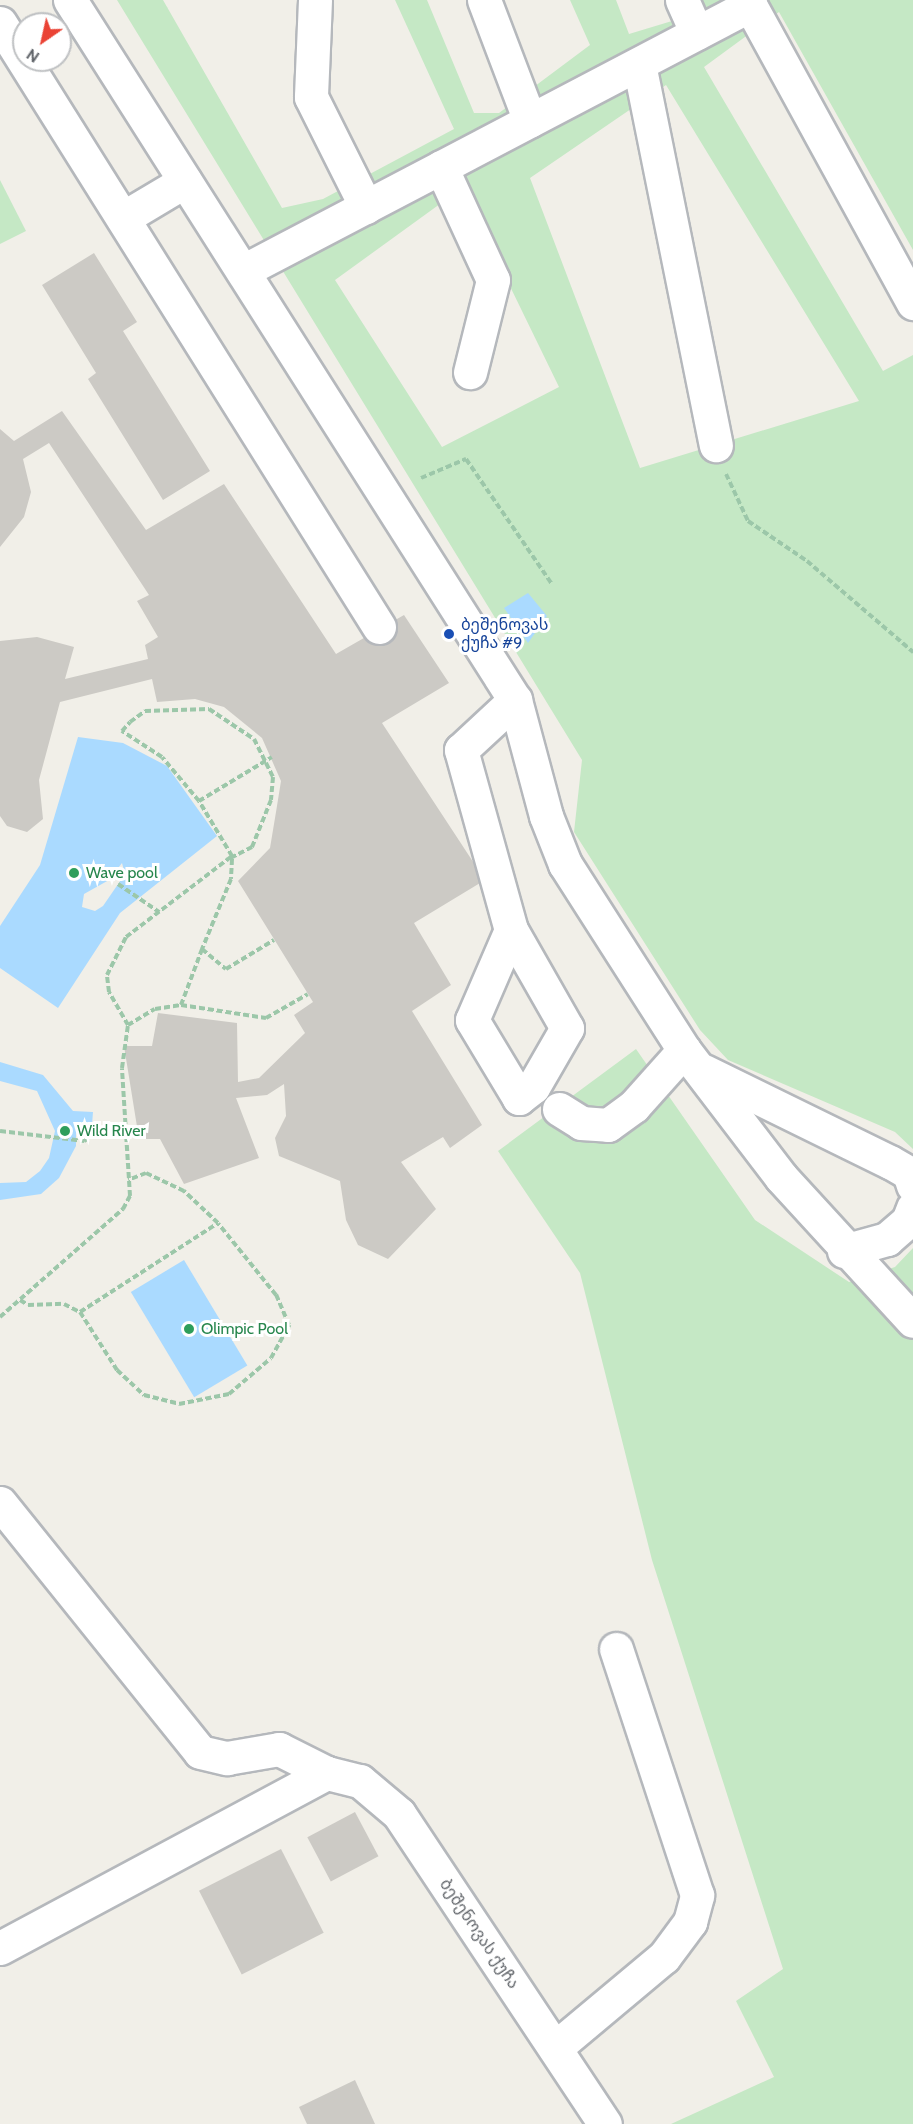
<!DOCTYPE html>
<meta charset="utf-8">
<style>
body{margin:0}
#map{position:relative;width:913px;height:2124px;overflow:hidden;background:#f1efe8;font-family:Cabin,"Noto Sans Georgian",sans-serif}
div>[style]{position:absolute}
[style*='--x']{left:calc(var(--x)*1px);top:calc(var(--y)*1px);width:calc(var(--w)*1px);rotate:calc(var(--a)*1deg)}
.green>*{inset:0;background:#c5e8c5}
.water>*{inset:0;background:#aadaff;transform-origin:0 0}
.building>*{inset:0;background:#cccac5;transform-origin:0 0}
.path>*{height:4px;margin-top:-2px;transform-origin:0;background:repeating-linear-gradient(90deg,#9cc7a9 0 6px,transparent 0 9px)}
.roads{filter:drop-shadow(2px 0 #b5b8bc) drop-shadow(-2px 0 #b5b8bc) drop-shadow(0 2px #b5b8bc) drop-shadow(0 -2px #b5b8bc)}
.minor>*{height:33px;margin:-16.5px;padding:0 16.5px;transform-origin:16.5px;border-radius:16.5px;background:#fff}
.dots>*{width:16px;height:16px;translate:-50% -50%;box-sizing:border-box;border:3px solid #fff;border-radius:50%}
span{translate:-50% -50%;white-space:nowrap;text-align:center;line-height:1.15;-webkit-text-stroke:6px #fff;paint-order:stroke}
.transit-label{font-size:16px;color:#164399}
.left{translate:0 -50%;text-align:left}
.leisure-label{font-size:16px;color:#27864d}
.street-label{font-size:16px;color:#5f6368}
.north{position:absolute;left:12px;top:12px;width:60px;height:60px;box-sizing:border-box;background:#fff;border:2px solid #bfc1c3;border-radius:50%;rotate:214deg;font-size:16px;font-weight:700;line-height:24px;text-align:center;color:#5f6368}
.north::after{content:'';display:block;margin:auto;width:21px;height:27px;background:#ea4335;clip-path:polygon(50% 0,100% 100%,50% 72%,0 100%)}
</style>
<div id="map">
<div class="green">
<div style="clip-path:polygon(evenodd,117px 0,163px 0,282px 208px,323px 199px,454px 129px,395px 0,427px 0,474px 113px,499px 113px,590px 45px,570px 0,616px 0,629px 34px,672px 21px,695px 0,913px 0,913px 250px,779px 12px,704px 67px,883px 371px,913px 355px,913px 1149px,895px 1132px,728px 1060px,700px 1030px,574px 832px,582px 760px,117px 0,666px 85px,859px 401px,640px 468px,530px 178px,666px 85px,117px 0,462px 188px,559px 387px,442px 447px,335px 280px,462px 188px)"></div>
<div style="clip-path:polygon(0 180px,26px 231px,0 244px)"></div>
<div style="clip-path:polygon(636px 1049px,755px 1220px,849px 1282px,895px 1267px,913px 1248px,913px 2124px,671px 2124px,774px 2077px,736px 2001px,783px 1969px,652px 1560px,580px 1273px,498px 1151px)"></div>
</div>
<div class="water">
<div style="clip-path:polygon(528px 593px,547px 616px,528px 643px,504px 608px)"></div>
<div style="clip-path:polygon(evenodd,78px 737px,123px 743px,167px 766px,217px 836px,120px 913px,58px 1008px,0 968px,0 926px,40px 865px,78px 737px,122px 863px,125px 874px,103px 906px,95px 911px,82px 907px,84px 894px,109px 880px,122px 863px)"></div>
<div style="clip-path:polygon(0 1062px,43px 1075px,73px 1111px,93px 1112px,92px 1125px,76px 1126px,76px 1146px,59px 1178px,41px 1194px,0 1200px,0 1183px,26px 1182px,40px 1171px,49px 1158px,55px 1131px,37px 1091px,0 1081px)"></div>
<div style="left:184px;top:1260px;width:123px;height:62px;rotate:59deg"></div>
</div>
<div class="building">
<div style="clip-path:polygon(94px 253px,137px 322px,123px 331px,210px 471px,163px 500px,88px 379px,96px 373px,42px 285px)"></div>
<div style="clip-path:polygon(62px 411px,146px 530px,224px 484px,336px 654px,404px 615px,449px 683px,382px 723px,485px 880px,414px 923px,451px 985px,412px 1011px,482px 1125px,450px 1148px,443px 1137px,401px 1162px,436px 1209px,388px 1259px,358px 1245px,346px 1220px,340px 1181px,279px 1156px,275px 1138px,286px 1116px,284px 1084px,267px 1095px,236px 1098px,259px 1158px,184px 1184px,160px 1139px,139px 1139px,124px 1046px,152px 1046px,158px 1013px,237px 1023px,238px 1082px,259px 1078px,305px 1033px,294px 1015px,313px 1002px,238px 881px,270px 848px,276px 812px,281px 781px,262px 738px,224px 707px,195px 699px,157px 702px,152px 679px,60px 702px,39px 780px,43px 819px,27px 832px,7px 826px,0 816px,0 641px,37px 637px,74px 647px,65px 679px,148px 659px,145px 645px,158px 637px,137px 601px,149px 595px,49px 443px,23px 459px,31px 492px,24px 517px,0 547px,0 429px,14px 441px)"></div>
<div style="left:355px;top:1812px;width:50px;height:54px;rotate:62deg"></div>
<div style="left:281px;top:1849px;width:94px;height:92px;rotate:63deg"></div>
<div style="clip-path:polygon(355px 2080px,375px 2124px,307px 2124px,299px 2107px)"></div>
</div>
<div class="path">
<div style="--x:726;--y:474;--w:52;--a:64.9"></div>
<div style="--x:748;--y:521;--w:71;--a:34.1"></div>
<div style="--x:807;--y:561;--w:140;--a:40.6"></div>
<div style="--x:421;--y:478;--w:49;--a:-22.9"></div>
<div style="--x:466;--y:459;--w:152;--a:55.5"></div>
<div style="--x:199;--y:801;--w:57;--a:-130.1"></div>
<div style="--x:162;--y:757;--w:48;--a:-147"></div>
<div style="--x:122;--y:731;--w:12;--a:-48"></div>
<div style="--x:130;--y:722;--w:19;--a:-36"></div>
<div style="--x:145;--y:711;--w:64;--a:-1.8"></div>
<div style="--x:209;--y:709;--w:54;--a:33.7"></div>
<div style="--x:254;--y:739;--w:42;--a:63.4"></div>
<div style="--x:273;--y:777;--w:23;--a:95"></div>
<div style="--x:271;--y:800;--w:51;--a:112"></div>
<div style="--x:252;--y:847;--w:28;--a:153"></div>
<div style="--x:232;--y:859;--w:20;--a:93"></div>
<div style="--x:231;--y:879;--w:76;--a:112.5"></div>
<div style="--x:202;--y:949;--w:31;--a:40"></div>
<div style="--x:226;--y:969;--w:56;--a:-31.1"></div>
<div style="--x:118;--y:884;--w:50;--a:34.3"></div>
<div style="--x:181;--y:1005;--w:86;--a:8.7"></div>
<div style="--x:266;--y:1018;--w:48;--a:-29.7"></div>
<div style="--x:128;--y:1025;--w:31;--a:-31"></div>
<div style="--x:155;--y:1009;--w:26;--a:-9"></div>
<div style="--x:181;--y:1005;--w:60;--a:-69.4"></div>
<div style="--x:0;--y:1131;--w:85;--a:6.8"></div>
<div style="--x:84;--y:1141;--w:23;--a:-31"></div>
<div style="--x:104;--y:1129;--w:23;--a:-2"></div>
<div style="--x:20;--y:1300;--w:9;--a:32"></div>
<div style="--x:28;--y:1305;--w:36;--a:-2"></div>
<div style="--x:64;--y:1304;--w:18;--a:27"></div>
<div style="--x:80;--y:1312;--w:69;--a:57.5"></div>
<div style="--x:117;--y:1370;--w:37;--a:43"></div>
<div style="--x:144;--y:1395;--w:36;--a:14"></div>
<div style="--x:179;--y:1404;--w:51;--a:-11.3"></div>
<div style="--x:229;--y:1394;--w:55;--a:-40.6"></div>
<div style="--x:271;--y:1358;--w:38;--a:-61"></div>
<div style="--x:289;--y:1325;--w:33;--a:-113"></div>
<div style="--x:276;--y:1295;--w:92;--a:-128.9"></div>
<div style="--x:218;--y:1223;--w:47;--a:-136.7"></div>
<div style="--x:184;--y:1191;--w:42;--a:-154.7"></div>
<div style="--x:146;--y:1173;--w:19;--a:159"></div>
<div style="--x:80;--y:1312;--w:164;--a:-32.8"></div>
<div style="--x:0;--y:1317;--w:164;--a:-41.3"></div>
<div style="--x:123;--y:1209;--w:15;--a:-62"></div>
<div style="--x:130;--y:1196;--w:128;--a:-93.6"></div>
<div style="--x:122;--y:1068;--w:43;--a:-82.1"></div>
<div style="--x:128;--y:1025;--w:38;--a:-120"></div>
<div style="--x:109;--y:992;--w:17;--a:-97"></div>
<div style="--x:107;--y:975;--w:42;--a:-63.4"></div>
<div style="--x:126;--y:937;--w:133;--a:-37.4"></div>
<div style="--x:232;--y:856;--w:64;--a:-121"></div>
<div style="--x:199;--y:801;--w:85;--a:-31.1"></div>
</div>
<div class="roads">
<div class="minor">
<div style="--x:70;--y:0;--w:829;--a:57.56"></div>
<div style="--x:515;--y:700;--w:120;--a:75"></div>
<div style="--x:546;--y:816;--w:52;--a:68.4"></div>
<div style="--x:565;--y:864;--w:221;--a:57.4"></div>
<div style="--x:684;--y:1050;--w:160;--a:52.6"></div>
<div style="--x:781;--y:1177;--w:195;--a:47.5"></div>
<div style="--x:315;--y:0;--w:97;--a:92.4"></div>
<div style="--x:311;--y:97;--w:123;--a:63.4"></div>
<div style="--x:484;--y:0;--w:129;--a:69.2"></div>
<div style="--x:682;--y:0;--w:36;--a:66"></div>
<div style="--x:0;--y:23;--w:713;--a:57.89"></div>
<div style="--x:639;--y:64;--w:389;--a:78.6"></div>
<div style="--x:441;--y:167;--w:124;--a:65.3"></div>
<div style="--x:493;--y:280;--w:95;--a:104"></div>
<div style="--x:123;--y:218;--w:72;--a:-30.8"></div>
<div style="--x:243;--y:271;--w:573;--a:-27.68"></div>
<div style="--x:750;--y:5;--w:340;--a:61.3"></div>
<div style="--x:511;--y:930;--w:113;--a:60.3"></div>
<div style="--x:567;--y:1028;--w:68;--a:120"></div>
<div style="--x:533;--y:1087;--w:18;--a:142"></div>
<div style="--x:519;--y:1098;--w:91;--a:-121.1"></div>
<div style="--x:472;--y:1020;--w:98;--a:-66.6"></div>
<div style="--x:511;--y:930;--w:187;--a:-105.5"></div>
<div style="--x:461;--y:750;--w:74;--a:-42.8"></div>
<div style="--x:704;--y:1071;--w:207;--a:26.1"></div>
<div style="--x:890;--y:1162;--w:22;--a:30"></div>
<div style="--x:909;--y:1173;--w:13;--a:72"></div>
<div style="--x:559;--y:1109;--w:26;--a:32"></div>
<div style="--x:581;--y:1123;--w:27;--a:4"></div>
<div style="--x:608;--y:1125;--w:32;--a:-36"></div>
<div style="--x:634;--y:1106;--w:75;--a:-48.2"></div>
<div style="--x:844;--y:1251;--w:45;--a:-15.6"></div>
<div style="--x:887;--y:1239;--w:28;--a:-41"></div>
<div style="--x:908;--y:1221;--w:14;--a:-69"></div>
<div style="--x:0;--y:1503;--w:319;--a:51.2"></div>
<div style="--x:200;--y:1752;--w:28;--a:13"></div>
<div style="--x:227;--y:1758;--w:53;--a:-9.8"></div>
<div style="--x:279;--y:1749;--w:54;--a:26.6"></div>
<div style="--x:327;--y:1773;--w:34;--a:14"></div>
<div style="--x:360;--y:1781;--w:51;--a:40.2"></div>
<div style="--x:399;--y:1814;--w:372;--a:56.4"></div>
<div style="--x:0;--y:1948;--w:371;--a:-28.2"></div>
<div style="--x:555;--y:2048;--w:142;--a:-39.9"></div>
<div style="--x:664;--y:1957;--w:44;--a:-53.4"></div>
<div style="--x:690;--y:1922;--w:28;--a:-75"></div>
<div style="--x:697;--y:1895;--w:259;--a:-108.2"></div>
</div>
</div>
<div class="dots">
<div style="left:449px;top:634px;background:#1a4fb4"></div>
<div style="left:74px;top:873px;background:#2e9e5b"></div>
<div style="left:65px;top:1131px;background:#2e9e5b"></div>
<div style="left:189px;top:1329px;background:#2e9e5b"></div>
</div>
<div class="transit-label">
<span class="left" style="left:461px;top:634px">ბეშენოვას<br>ქუჩა #9</span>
</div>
<div class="leisure-label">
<span class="left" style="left:86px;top:873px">Wave pool</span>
<span class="left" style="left:77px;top:1131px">Wild River</span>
<span class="left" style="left:201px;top:1329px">Olimpic Pool</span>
</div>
<div class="street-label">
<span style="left:479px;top:1934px;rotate:56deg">ბეშენოვას ქუჩა</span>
</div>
<div class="north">N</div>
</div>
